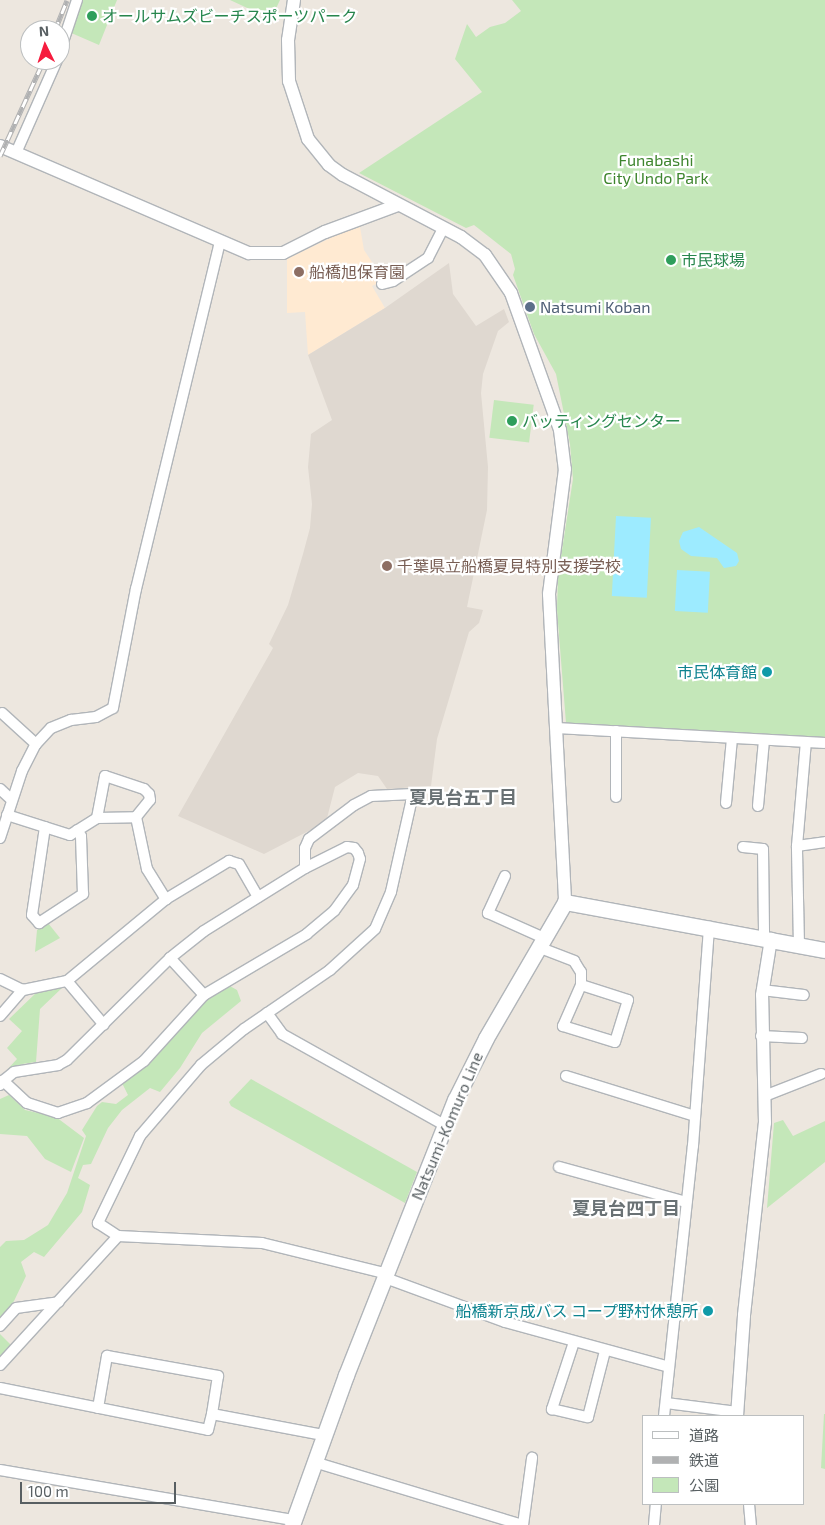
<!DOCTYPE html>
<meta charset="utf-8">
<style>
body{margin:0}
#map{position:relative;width:825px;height:1525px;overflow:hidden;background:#ede7df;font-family:"Exo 2","Noto Sans JP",sans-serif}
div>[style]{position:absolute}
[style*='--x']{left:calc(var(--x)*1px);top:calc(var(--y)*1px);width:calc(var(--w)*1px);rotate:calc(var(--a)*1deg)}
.commercial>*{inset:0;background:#ffead2}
.education>*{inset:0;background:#dfd8d0}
.green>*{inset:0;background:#c4e7b9;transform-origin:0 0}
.water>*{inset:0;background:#9debff;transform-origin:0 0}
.roads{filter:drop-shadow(1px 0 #b1b5b9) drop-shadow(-1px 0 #b1b5b9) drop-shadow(0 1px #b1b5b9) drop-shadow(0 -1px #b1b5b9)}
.minor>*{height:10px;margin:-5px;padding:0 5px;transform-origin:5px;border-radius:5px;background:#fff}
.tertiary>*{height:12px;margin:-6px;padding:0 6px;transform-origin:6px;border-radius:6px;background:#fff}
.secondary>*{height:15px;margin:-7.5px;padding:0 7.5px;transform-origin:7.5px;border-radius:7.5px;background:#fff}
.rail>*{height:5px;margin-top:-2.5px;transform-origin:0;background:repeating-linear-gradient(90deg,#fff 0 9px,#b0b1b2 0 18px);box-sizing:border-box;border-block:1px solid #b0b1b2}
.dots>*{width:14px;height:14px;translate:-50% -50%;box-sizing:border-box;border:2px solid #fff;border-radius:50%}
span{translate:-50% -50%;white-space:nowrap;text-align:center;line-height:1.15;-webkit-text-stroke:4.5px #fff;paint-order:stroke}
.leisure-label{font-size:16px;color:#27864d}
.left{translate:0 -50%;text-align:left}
.park-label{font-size:16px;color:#3e852e}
.education-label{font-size:16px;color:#785e54}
.service-label{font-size:16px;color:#4e5e75}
.culture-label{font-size:16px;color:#0d838f}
.right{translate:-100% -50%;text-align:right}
.street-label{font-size:16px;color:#585f62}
.neighbourhood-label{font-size:18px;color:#697174;font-weight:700}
.legend{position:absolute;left:642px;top:1415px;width:162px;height:90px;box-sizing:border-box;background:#fff;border:1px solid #bcbfc0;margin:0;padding:6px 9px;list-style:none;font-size:15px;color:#585f62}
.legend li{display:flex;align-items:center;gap:10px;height:25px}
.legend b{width:25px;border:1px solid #bcbfc0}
.north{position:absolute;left:20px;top:20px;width:50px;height:50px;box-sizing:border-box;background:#fff;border:1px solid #bcbfc0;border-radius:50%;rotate:356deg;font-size:14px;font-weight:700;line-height:20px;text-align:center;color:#585f62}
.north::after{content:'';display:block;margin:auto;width:18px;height:22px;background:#f61c3e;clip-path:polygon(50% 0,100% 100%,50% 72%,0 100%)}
.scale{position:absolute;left:20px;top:1482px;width:156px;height:22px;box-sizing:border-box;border:2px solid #585f62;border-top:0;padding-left:6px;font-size:15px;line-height:18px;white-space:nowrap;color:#585f62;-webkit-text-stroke:4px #fff;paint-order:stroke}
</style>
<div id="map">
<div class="commercial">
<div style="clip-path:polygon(360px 227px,364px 250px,384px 280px,372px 286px,385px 308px,308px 355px,305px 312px,287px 313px,287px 259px,341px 233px)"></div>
</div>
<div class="education">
<div style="clip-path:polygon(449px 263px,453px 294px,476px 326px,504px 309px,509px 322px,498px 331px,483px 374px,481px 393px,488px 467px,487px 510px,467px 607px,483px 610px,479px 623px,469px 632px,437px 739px,431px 786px,387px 789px,378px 776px,358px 773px,335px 787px,326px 822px,264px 854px,178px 816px,273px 648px,269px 644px,288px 605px,303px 554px,310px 528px,312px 504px,308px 467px,311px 434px,332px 420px,308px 355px,385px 308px)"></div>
</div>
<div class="green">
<div style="clip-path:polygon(79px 0,117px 0,99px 45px,69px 32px)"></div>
<div style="clip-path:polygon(230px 0,280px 0,271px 19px)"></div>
<div style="clip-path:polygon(512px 0,825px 0,825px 739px,566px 723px,557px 610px,558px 576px,573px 479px,570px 444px,556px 374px,534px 334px,513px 275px,515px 269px,511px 254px,474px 225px,466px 228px,359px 173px,482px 92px,455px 59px,467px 24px,476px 37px,490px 27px,505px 23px,521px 11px)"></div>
<div style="left:494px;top:400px;width:40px;height:38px;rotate:7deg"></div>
<div style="clip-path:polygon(48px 923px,60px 938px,35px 952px,37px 930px)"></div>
<div style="clip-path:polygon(228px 985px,237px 990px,241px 1001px,202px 1033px,180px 1068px,160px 1092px,150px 1088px,122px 1110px,108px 1128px,91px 1164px,83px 1165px,78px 1178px,90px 1185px,82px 1212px,44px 1257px,34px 1252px,21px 1262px,26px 1276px,14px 1301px,0 1320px,0 1247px,6px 1241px,24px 1240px,48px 1225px,67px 1193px,86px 1136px,82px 1130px,97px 1106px,102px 1102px,116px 1104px,128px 1095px,122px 1083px,202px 1000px)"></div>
<div style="clip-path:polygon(63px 987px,40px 1009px,36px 1062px,22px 1064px,4px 1073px,17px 1059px,7px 1048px,22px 1031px,9px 1019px,37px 992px)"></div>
<div style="clip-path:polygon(251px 1079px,417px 1172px,405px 1203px,231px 1106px,229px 1102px)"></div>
<div style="clip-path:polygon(9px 1095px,25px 1110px,56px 1117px,84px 1138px,71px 1172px,45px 1159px,27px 1136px,0 1134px,0 1099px)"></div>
<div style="clip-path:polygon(783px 1120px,793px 1136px,825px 1121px,825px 1162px,767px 1208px,774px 1123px)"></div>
<div style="clip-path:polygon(0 1334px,12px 1346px,0 1358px)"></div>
<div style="clip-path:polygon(824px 1414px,825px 1414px,825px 1469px,821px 1468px)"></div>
</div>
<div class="water">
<div style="left:616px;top:516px;width:35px;height:80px;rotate:3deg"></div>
<div style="clip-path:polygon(699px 527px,737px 553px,739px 561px,736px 566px,724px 568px,717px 558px,691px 556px,681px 549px,679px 541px,683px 532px)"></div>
<div style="left:677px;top:570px;width:33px;height:41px;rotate:3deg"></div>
</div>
<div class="roads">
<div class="minor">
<div style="--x:60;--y:51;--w:54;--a:-71.6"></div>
<div style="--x:16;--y:153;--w:102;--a:-66.2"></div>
<div style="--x:382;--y:284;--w:11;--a:-15"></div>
<div style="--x:393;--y:281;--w:42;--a:-33.3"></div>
<div style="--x:428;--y:258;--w:34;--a:-63"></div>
<div style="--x:2;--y:713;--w:46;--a:42.4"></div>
<div style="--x:557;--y:728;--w:268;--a:3.2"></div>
<div style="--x:616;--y:731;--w:66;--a:90"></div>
<div style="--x:0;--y:789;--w:16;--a:43"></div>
<div style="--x:726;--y:803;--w:65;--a:-84.7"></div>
<div style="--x:758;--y:806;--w:66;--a:-84.8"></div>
<div style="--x:7;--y:815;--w:66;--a:17.6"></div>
<div style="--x:70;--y:835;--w:32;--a:-32"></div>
<div style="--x:97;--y:818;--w:39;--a:-1"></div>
<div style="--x:136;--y:817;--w:22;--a:-51"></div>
<div style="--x:150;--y:800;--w:6;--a:-99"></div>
<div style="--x:149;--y:794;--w:7;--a:-135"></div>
<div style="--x:144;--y:789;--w:41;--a:-161.6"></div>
<div style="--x:105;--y:776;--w:43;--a:100.8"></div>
<div style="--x:136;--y:817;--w:53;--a:78.1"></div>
<div style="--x:147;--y:869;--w:36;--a:58"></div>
<div style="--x:45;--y:827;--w:89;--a:98.4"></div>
<div style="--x:32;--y:915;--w:11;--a:49"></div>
<div style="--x:39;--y:923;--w:53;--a:-33.4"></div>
<div style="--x:83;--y:894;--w:58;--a:-92"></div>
<div style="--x:81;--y:836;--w:7;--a:-124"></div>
<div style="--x:0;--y:838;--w:71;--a:-71.8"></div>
<div style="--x:22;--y:771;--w:30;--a:-63"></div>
<div style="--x:36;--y:744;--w:22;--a:-47"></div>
<div style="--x:51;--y:728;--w:22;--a:-22"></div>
<div style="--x:71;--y:720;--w:25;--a:-7"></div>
<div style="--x:96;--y:717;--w:19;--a:-28"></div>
<div style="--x:113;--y:708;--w:121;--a:-79.1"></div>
<div style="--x:136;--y:589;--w:358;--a:-76.4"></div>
<div style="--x:797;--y:846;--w:28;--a:-8"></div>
<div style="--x:743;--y:847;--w:20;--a:6"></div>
<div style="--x:763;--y:849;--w:88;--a:89.3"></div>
<div style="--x:305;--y:868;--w:20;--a:-90"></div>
<div style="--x:305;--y:848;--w:10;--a:-66"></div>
<div style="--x:309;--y:839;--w:56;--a:-37.1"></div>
<div style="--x:354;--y:805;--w:19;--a:-28"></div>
<div style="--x:371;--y:796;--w:42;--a:-2.7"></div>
<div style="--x:413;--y:794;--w:100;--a:102.7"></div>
<div style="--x:391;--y:892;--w:40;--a:113.4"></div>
<div style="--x:375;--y:929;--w:61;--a:137.7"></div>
<div style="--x:330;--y:970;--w:104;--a:145.5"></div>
<div style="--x:244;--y:1029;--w:56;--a:140.1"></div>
<div style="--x:201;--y:1065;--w:94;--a:130.7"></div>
<div style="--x:140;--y:1136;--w:97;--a:115.8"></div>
<div style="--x:98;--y:1223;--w:24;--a:33"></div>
<div style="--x:118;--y:1236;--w:144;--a:2.8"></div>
<div style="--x:262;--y:1243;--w:122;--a:13.8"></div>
<div style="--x:380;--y:1272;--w:14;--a:36"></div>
<div style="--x:391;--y:1280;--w:121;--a:20.2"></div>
<div style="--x:505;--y:1322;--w:170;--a:15.3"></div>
<div style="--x:505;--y:876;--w:41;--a:114.7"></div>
<div style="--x:488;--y:913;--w:61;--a:24.1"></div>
<div style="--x:799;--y:945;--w:99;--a:-91.2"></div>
<div style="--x:797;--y:846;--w:104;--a:-85.1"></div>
<div style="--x:538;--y:947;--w:39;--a:21"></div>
<div style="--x:574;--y:961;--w:13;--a:58"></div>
<div style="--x:581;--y:972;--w:13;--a:90"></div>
<div style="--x:581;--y:985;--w:45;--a:113.7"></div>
<div style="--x:563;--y:1026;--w:54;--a:17.1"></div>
<div style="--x:615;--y:1042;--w:44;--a:-72.8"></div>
<div style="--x:628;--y:1000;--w:49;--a:-162.3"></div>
<div style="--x:170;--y:958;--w:50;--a:47.4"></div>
<div style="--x:0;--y:979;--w:25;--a:26"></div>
<div style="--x:23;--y:990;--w:45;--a:-11.6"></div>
<div style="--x:67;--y:981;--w:57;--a:49.9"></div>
<div style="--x:67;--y:981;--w:129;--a:-39.6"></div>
<div style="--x:166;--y:899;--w:74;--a:-31.1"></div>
<div style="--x:229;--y:861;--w:10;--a:17"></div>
<div style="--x:239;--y:864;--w:38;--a:60"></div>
<div style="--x:762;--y:990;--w:42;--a:6.8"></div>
<div style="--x:267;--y:1013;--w:26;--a:54"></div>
<div style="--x:282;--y:1034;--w:186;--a:29.3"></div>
<div style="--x:0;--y:1016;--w:35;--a:-49"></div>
<div style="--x:761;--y:1036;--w:41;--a:2.8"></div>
<div style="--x:566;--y:1076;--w:135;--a:17.2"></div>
<div style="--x:0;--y:1085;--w:5;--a:-53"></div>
<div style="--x:3;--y:1081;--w:14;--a:-39"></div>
<div style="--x:14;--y:1072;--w:45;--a:-9"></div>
<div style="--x:58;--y:1065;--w:10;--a:-29"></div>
<div style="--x:67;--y:1060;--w:145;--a:-44.7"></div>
<div style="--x:170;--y:958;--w:43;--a:-38.5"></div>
<div style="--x:204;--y:931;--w:119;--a:-32"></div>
<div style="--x:305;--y:868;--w:47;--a:-26.6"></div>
<div style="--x:347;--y:847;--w:7;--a:8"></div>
<div style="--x:354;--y:848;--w:6;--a:51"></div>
<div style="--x:358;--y:853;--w:6;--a:72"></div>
<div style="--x:360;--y:859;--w:27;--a:105"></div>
<div style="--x:353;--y:885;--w:32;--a:126"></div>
<div style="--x:334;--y:911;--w:35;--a:140"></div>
<div style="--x:307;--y:934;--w:120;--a:149.4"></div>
<div style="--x:204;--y:995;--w:89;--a:132.3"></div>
<div style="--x:144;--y:1061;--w:71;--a:143.6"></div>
<div style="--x:87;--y:1103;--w:31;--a:161"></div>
<div style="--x:58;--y:1113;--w:33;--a:-162"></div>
<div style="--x:27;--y:1103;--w:33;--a:-137"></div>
<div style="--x:767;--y:1095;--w:58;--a:-21.3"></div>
<div style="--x:559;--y:1167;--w:132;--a:15.4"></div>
<div style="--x:0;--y:1326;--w:24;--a:-48"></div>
<div style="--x:16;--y:1308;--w:43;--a:-7.9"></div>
<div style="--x:574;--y:1342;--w:71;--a:108.2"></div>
<div style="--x:552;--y:1409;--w:37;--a:13"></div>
<div style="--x:588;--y:1417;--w:68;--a:-75.6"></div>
<div style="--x:0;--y:1365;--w:175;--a:-47.5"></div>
<div style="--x:0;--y:1388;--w:212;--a:11.4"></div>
<div style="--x:208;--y:1430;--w:16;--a:-76"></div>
<div style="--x:212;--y:1414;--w:113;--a:10.7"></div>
<div style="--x:666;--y:1403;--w:72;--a:7.2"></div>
<div style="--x:98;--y:1408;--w:53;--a:-80.2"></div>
<div style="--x:107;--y:1356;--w:113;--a:10.2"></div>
<div style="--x:218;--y:1376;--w:38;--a:99"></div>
<div style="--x:664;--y:1416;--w:272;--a:-83.9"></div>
<div style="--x:693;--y:1146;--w:220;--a:-85.8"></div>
<div style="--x:314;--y:1462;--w:218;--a:16.8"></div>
<div style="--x:0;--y:1470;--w:297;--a:9.7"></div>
<div style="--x:749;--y:1504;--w:21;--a:85"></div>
<div style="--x:523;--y:1525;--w:68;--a:-82.3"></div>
<div style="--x:654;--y:1525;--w:21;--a:-85"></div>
</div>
<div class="tertiary">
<div style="--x:294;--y:0;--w:40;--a:98.5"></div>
<div style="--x:288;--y:40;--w:41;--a:88.6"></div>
<div style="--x:289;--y:81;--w:61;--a:71.9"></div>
<div style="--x:308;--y:139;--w:33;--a:51"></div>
<div style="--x:329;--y:165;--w:17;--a:36"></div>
<div style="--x:343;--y:175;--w:133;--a:27.7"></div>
<div style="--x:461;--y:237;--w:30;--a:37"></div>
<div style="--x:485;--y:255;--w:46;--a:55.6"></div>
<div style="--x:511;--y:293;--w:145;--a:70.3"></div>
<div style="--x:560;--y:430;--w:39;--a:83"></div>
<div style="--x:565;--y:469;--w:126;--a:97.3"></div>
<div style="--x:549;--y:594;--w:308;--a:87"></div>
<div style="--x:0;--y:146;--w:271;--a:23.3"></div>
<div style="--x:249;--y:253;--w:34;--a:0"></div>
<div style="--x:283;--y:253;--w:47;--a:-26.6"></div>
<div style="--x:325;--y:232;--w:78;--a:-20.3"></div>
<div style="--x:737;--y:1416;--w:101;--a:-86"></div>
<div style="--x:744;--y:1315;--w:193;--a:-83.8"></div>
<div style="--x:765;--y:1123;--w:128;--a:-91.3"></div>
<div style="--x:762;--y:995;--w:57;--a:-80.9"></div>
</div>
<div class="secondary">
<div style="--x:292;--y:1525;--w:159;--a:-70.2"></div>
<div style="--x:346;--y:1375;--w:296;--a:-68.4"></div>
<div style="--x:455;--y:1100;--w:69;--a:-63.4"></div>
<div style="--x:486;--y:1038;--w:157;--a:-59.8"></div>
<div style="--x:565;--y:902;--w:264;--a:10.5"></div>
</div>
</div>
<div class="rail">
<div style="--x:55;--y:30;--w:32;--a:-68"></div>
<div style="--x:0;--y:156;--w:106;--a:-65.4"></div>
</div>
<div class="dots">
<div style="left:92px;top:16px;background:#2e9e5b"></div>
<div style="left:671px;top:260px;background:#2e9e5b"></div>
<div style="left:299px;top:272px;background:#8d6e63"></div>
<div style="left:530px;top:307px;background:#5c6f8a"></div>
<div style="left:512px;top:421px;background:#2e9e5b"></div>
<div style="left:387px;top:566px;background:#8d6e63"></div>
<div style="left:767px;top:672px;background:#0f9aa8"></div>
<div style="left:708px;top:1311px;background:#0f9aa8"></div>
</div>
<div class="leisure-label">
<span class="left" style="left:102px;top:16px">オールサムズビーチスポーツパーク</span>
<span class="left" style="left:681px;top:260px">市民球場</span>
<span class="left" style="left:522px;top:421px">バッティングセンター</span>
</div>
<div class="park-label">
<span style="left:656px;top:169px">Funabashi<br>City Undo Park</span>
</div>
<div class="education-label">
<span class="left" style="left:309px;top:272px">船橋旭保育園</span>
<span class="left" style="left:397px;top:566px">千葉県立船橋夏見特別支援学校</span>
</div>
<div class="service-label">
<span class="left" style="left:540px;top:307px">Natsumi Koban</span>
</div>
<div class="culture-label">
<span class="right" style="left:757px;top:672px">市民体育館</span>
<span class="right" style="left:698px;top:1311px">船橋新京成バス コープ野村休憩所</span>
</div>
<div class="street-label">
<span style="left:447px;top:1126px;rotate:-67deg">Natsumi-Komuro Line</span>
</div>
<div class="neighbourhood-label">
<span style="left:463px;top:797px">夏見台五丁目</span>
<span style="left:626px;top:1208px">夏見台四丁目</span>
</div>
<ul class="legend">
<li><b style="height:6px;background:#fff"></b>道路</li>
<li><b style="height:6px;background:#b0b1b2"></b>鉄道</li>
<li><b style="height:14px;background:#c4e7b9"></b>公園</li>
</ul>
<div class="north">N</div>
<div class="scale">100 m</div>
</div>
